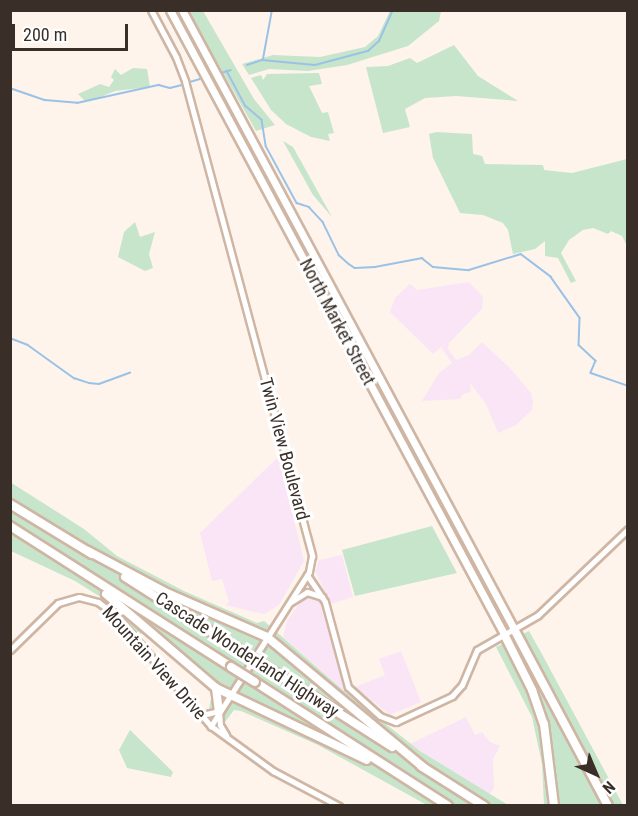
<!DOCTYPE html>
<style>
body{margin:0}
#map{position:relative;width:638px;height:816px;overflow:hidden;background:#fef4ec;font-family:"Roboto Condensed",sans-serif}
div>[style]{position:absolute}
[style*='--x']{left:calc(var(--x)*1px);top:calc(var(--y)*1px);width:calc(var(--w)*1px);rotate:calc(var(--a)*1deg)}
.commercial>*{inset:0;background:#f9e5f5}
.green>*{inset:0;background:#c6e5cb}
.stream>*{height:1.5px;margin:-0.75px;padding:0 0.75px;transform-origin:0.75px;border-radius:0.75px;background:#9ac2e7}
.roads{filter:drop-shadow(2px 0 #cfb6a4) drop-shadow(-2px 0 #cfb6a4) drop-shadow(0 2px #cfb6a4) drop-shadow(0 -2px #cfb6a4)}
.minor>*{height:5px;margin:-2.5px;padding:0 2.5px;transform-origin:2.5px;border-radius:2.5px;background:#fff}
.major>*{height:7px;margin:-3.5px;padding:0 3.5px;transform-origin:3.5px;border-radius:3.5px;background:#fff}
.highway>*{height:8px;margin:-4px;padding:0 4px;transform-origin:4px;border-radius:4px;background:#fff}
.bridges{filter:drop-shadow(2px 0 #cfb6a4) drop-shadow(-2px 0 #cfb6a4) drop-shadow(0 2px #cfb6a4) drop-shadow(0 -2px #cfb6a4)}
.highway-bridge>*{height:8px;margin:-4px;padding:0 4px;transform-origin:4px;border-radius:4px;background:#fff}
span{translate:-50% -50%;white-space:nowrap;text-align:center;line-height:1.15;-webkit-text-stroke:6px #fff;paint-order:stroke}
.street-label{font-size:18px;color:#392f28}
.frame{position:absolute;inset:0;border:12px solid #392f28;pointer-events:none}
.north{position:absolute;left:566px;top:744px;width:60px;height:60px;-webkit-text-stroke:4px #fff;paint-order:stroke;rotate:136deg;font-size:16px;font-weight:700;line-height:24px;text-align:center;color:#392f28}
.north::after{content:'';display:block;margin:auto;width:21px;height:27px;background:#392f28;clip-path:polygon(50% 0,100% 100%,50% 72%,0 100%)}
.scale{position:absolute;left:12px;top:24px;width:116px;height:27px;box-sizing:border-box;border:3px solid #392f28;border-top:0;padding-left:8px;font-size:18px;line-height:21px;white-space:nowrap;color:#392f28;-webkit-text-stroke:4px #fff;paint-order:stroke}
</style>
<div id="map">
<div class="commercial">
<div style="clip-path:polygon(469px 282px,483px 297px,482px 309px,449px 343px,448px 349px,456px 360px,469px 355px,482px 342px,510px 368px,531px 393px,533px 401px,532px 410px,516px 425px,498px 433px,486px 404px,470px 383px,471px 392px,463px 394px,460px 399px,422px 401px,439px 373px,452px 363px,441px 347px,433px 354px,390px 312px,395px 298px,410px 284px,417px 290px)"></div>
<div style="clip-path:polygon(279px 456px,304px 561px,279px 605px,264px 614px,225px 605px,229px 602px,222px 579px,212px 581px,200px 533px)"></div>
<div style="clip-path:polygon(342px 555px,353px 597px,331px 604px,315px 571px,319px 560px)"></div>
<div style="clip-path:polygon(310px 596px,320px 603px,345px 692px,283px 637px,287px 621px,302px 599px)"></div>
<div style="clip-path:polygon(401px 651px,421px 702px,390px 715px,355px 687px,385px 675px,379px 659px)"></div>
<div style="clip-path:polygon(466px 717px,475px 735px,482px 732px,490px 742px,500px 746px,493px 759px,494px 788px,489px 795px,410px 744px)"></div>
</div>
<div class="green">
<div style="clip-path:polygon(188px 11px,203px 11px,254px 99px,275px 125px,256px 131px)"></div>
<div style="clip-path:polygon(390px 11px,441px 11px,439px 21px,408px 46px,347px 65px,308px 71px,269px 69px,249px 75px,242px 64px,273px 55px,320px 57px,365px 47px,378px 36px)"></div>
<div style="clip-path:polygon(454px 45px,478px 76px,518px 101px,456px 96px,425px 98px,405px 109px,410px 127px,383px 133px,366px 67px,388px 66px,410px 58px,417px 63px)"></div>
<div style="clip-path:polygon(133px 68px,147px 69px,150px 87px,115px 91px,93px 100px,84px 100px,78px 94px,100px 84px,109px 87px,114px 80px,111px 77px,115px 69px,121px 75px)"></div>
<div style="clip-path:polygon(319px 73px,322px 84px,309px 86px,322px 113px,328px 112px,334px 133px,328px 134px,330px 141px,311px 137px,286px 124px,271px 110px,251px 78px,261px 75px,263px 80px,267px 74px)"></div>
<div style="clip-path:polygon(436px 132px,472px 134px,473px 154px,482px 156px,485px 164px,543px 165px,544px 170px,572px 173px,627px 159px,627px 246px,622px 236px,611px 231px,608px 234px,593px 228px,583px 230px,569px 240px,561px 253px,576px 281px,571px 283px,558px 258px,545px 256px,545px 241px,535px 249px,513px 254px,508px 230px,503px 223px,483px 215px,460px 213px,433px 158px,429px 134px)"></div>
<div style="clip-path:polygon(283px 141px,293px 147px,332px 217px,313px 195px)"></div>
<div style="clip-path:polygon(135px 222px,140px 237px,155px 232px,149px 254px,153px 268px,145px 271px,118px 257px,124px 232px)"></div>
<div style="clip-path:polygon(10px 482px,84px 529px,117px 556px,184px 591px,257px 623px,264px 621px,345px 692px,420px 751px,508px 805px,427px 805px,318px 745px,241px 711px,234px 710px,225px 722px,209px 709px,212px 693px,144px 632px,139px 635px,110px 603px,75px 581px,11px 551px)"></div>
<div style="clip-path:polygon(432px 526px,457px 573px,355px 596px,342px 550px)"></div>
<div style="clip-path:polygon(529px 631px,543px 656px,623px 805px,544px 805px,542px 764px,532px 717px,496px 647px)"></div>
<div style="clip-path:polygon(130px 730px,173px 772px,171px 777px,127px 768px,119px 750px)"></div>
</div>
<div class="stream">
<div style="--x:263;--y:59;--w:50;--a:-79.6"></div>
<div style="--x:247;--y:65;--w:16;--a:-18"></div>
<div style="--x:262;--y:60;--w:53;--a:5.4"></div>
<div style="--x:315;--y:65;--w:55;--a:-14.8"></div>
<div style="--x:368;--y:51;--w:15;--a:-42"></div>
<div style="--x:379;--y:41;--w:34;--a:-66"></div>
<div style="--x:227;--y:71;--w:40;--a:62"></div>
<div style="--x:246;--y:106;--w:21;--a:41"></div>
<div style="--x:262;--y:120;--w:26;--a:81"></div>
<div style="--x:266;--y:146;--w:65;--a:61.5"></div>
<div style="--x:297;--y:203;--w:13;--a:18"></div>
<div style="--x:309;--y:207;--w:21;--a:47"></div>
<div style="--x:323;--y:222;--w:37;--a:64"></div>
<div style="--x:339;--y:255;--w:13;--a:42"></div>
<div style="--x:349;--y:264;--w:7;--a:34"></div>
<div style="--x:355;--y:268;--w:20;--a:-3"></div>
<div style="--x:375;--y:267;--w:48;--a:-10.8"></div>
<div style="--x:422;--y:258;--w:14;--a:39"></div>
<div style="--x:433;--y:267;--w:36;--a:5"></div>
<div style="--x:469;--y:270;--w:54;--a:-17.1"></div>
<div style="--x:521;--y:254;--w:38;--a:37"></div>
<div style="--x:551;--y:277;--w:50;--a:54.7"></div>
<div style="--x:580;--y:318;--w:27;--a:92"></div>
<div style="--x:579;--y:345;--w:23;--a:43"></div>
<div style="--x:596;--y:361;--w:13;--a:113"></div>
<div style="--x:591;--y:373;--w:39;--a:19"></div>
<div style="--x:221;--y:73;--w:10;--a:-17"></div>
<div style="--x:190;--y:82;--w:10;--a:-17"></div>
<div style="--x:10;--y:88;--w:37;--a:19"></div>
<div style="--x:45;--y:100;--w:32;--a:5"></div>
<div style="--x:77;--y:103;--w:84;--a:-12.4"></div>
<div style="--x:159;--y:85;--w:11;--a:15"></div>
<div style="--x:170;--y:88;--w:12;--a:-14"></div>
<div style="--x:10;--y:338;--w:19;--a:21"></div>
<div style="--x:28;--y:345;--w:57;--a:35.7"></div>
<div style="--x:74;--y:378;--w:16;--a:18"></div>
<div style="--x:89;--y:383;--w:10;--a:6"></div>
<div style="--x:99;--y:384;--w:33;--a:-20"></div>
</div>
<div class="roads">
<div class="minor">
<div style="--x:151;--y:10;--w:53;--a:62"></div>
<div style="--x:176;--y:57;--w:26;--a:69"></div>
<div style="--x:185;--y:81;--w:492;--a:75"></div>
<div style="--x:312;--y:556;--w:16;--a:101"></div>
<div style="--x:309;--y:572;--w:183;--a:122.5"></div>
<div style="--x:307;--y:575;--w:32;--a:56"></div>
<div style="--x:325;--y:602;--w:88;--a:74.9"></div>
<div style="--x:348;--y:687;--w:43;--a:42.2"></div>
<div style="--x:380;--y:716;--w:17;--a:21"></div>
<div style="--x:396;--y:722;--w:62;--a:-24.9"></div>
<div style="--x:452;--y:696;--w:15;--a:-48"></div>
<div style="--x:462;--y:685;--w:38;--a:-67"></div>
<div style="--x:477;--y:650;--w:70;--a:-29.8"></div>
<div style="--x:538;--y:615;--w:124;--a:-43.7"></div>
<div style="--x:291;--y:602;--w:19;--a:-32"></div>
<div style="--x:307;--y:592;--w:16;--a:18"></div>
<div style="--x:10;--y:650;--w:67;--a:-44.4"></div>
<div style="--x:58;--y:603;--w:22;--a:-16"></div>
<div style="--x:79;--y:597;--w:20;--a:15"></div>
<div style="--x:98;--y:602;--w:19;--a:36"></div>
<div style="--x:113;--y:613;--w:150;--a:49.1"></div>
<div style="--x:211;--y:726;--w:77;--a:36"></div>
<div style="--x:273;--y:771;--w:75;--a:27.9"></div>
<div style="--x:202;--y:715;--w:17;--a:-13"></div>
<div style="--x:219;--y:711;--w:14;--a:86"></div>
<div style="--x:220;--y:725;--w:12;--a:59"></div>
</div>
<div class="major">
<div style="--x:170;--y:10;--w:708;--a:61.84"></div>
<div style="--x:182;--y:10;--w:702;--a:61.79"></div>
</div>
<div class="highway">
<div style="--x:10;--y:504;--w:96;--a:31.4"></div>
<div style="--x:10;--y:526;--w:262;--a:32.5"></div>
<div style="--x:88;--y:551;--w:92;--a:28"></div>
<div style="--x:169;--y:594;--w:107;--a:23.7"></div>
<div style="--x:267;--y:637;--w:204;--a:39.8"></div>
<div style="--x:125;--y:577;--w:138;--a:32.5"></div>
<div style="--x:106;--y:594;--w:145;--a:40.5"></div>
<div style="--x:216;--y:688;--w:23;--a:83"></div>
<div style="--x:514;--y:629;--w:200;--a:62"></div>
<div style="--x:504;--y:634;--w:63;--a:63.4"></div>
<div style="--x:532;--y:690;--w:36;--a:71"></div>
<div style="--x:544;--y:724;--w:83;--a:83"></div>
<div style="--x:265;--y:666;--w:151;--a:32.5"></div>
<div style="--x:255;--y:682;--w:229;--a:32.7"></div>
<div style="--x:216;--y:688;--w:167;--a:25.5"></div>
<div style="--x:421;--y:766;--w:75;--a:32.4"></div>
</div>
</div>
<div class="bridges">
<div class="highway-bridge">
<div style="--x:241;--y:651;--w:28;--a:32"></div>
<div style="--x:231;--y:667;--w:28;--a:32"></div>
</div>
</div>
<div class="street-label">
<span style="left:337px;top:322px;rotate:62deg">North Market Street</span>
<span style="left:284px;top:449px;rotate:75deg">Twin View Boulevard</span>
<span style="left:247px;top:655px;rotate:33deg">Cascade Wonderland Highway</span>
<span style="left:154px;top:663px;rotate:48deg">Mountain View Drive</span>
</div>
<div class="frame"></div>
<div class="north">N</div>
<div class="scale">200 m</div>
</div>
